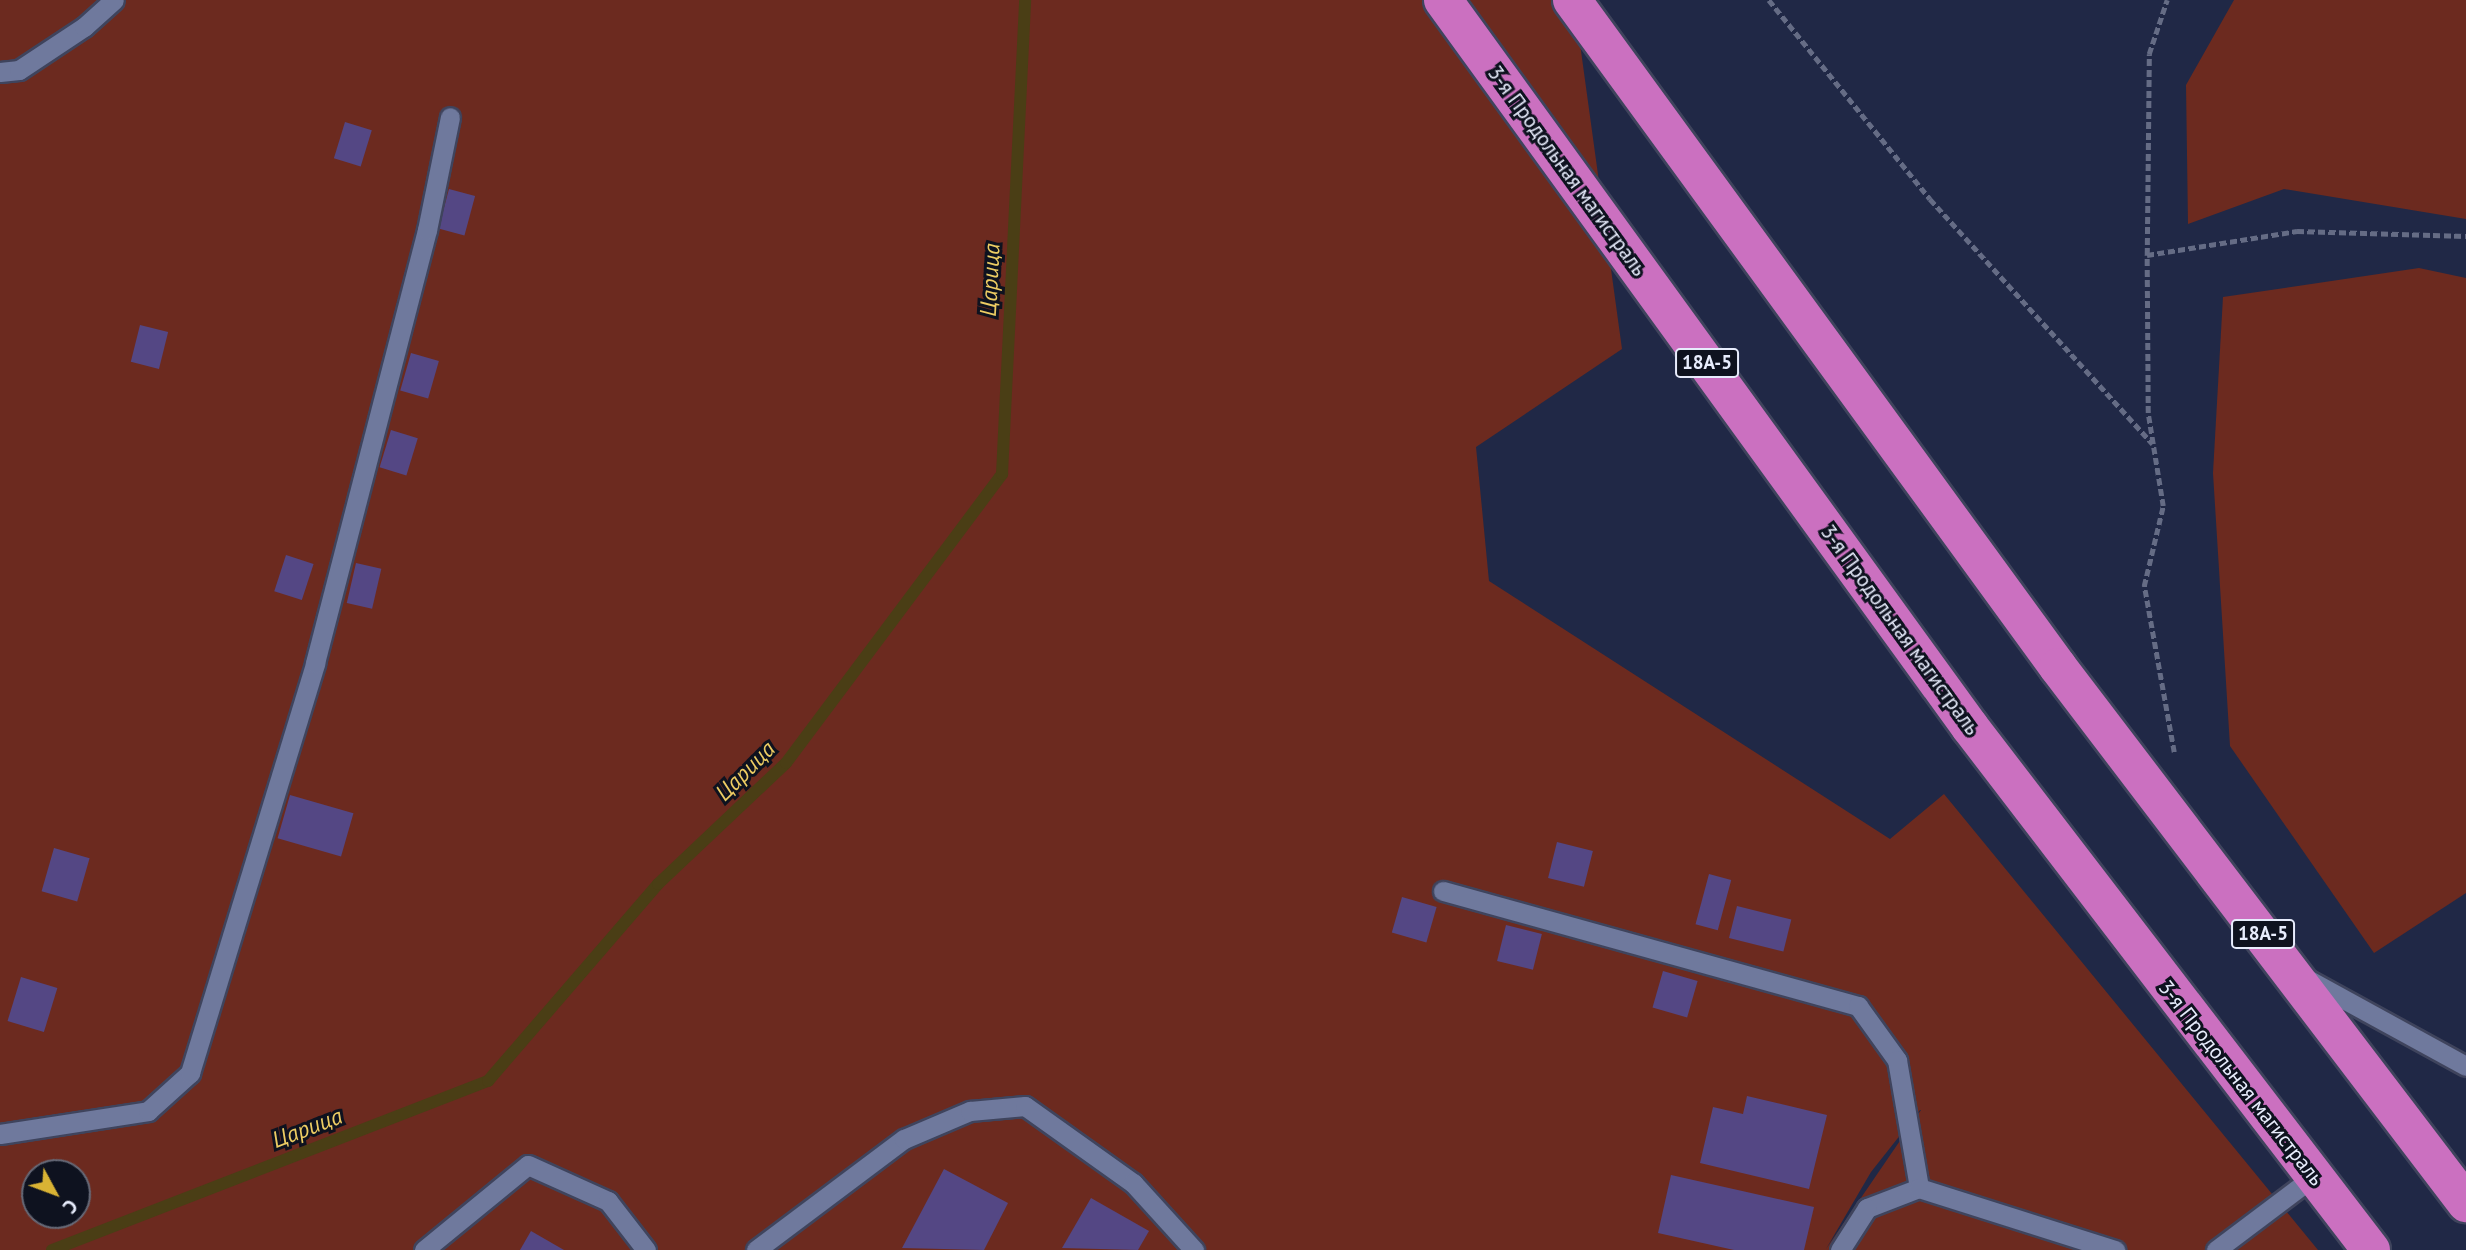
<!DOCTYPE html>
<meta charset="utf-8">
<style>
body{margin:0}
#map{position:relative;width:2466px;height:1250px;overflow:hidden;background:#202846;font-family:"PT Sans",sans-serif}
div>[style]{position:absolute}
[style*='--x']{left:calc(var(--x)*1px);top:calc(var(--y)*1px);width:calc(var(--w)*1px);rotate:calc(var(--a)*1deg)}
.green>*{inset:0;background:#6c2a1f}
.stream>*{height:12px;margin:-6px;padding:0 6px;transform-origin:6px;border-radius:6px;background:#4a3e15}
.building>*{inset:0;background:#544784;transform-origin:0 0}
.path>*{height:4.5px;margin-top:-2.25px;transform-origin:0;background:repeating-linear-gradient(90deg,#656c85 0 7px,transparent 0 10.5px)}
.roads{filter:drop-shadow(2px 0 #3f445d) drop-shadow(-2px 0 #3f445d) drop-shadow(0 2px #3f445d) drop-shadow(0 -2px #3f445d)}
.lane>*{height:19px;margin:-9.5px;padding:0 9.5px;transform-origin:9.5px;border-radius:9.5px;background:#6f799d}
.highway>*{height:38px;margin:-19px;padding:0 19px;transform-origin:19px;border-radius:19px;background:#cb70c0}
span{translate:-50% -50%;white-space:nowrap;text-align:center;line-height:1.15;-webkit-text-stroke:6px #0e121f;paint-order:stroke}
.shield-label span{padding:2px 5px;background:#0e121f;border:2px solid;border-radius:5px;-webkit-text-stroke-width:0}
.shield-label{font-size:19px;color:#e7ecfc;font-weight:700}
.street-label{font-size:21px;color:#e7ecfc}
.water-label{font-size:23px;color:#edcc63;font-style:italic}
.north{position:absolute;left:21px;top:1159px;width:70px;height:70px;box-sizing:border-box;background:#0e121f;border:2px solid #656977;border-radius:50%;rotate:131deg;font-size:19px;font-weight:700;line-height:28px;text-align:center;color:#e7ecfc}
.north::after{content:'';display:block;margin:auto;width:24px;height:32px;background:#d9b334;clip-path:polygon(50% 0,100% 100%,50% 72%,0 100%)}
</style>
<div id="map">
<div class="green">
<div style="clip-path:polygon(evenodd,0 0,1574px 0,1622px 349px,1476px 447px,1489px 581px,1890px 839px,1944px 794px,2318px 1250px,0 1250px,0 0,1920px 1110px,1921px 1110px,1826px 1249px,1871px 1172px,1920px 1110px,0 0,35px 1173px,77px 1173px,77px 1215px,35px 1215px,35px 1173px)"></div>
<div style="clip-path:polygon(2234px 0,2466px 0,2466px 219px,2284px 189px,2188px 224px,2186px 85px)"></div>
<div style="clip-path:polygon(2419px 268px,2466px 278px,2466px 893px,2374px 953px,2230px 746px,2213px 473px,2223px 297px)"></div>
</div>
<div class="stream">
<div style="--x:52;--y:1250;--w:468;--a:-21.2"></div>
<div style="--x:488;--y:1081;--w:260;--a:-49.2"></div>
<div style="--x:658;--y:884;--w:176;--a:-43.4"></div>
<div style="--x:786;--y:763;--w:361;--a:-53.2"></div>
<div style="--x:1002;--y:474;--w:475;--a:-87.2"></div>
</div>
<div class="building">
<div style="left:345px;top:122px;width:28px;height:38px;rotate:17deg"></div>
<div style="left:449px;top:189px;width:27px;height:41px;rotate:15deg"></div>
<div style="left:140px;top:325px;width:29px;height:38px;rotate:14deg"></div>
<div style="left:411px;top:353px;width:29px;height:39px;rotate:16deg"></div>
<div style="left:391px;top:430px;width:28px;height:39px;rotate:17deg"></div>
<div style="left:286px;top:555px;width:29px;height:38px;rotate:18deg"></div>
<div style="left:356px;top:563px;width:26px;height:41px;rotate:13deg"></div>
<div style="left:290px;top:795px;width:66px;height:45px;rotate:16deg"></div>
<div style="left:1557px;top:842px;width:37px;height:37px;rotate:14deg"></div>
<div style="left:54px;top:848px;width:37px;height:45px;rotate:16deg"></div>
<div style="left:1709px;top:874px;width:23px;height:52px;rotate:15deg"></div>
<div style="left:1402px;top:897px;width:36px;height:37px;rotate:16deg"></div>
<div style="left:1737px;top:906px;width:56px;height:33px;rotate:14deg"></div>
<div style="left:1506px;top:925px;width:37px;height:37px;rotate:14deg"></div>
<div style="left:1663px;top:971px;width:36px;height:38px;rotate:16deg"></div>
<div style="left:21px;top:977px;width:38px;height:46px;rotate:17deg"></div>
<div style="clip-path:polygon(1747px 1096px,1827px 1115px,1809px 1189px,1700px 1163px,1713px 1107px,1743px 1114px)"></div>
<div style="clip-path:polygon(944px 1169px,1008px 1203px,984px 1250px,902px 1248px)"></div>
<div style="clip-path:polygon(1671px 1175px,1814px 1207px,1804px 1250px,1734px 1250px,1658px 1233px)"></div>
<div style="clip-path:polygon(1091px 1198px,1149px 1231px,1138px 1250px,1062px 1248px)"></div>
<div style="clip-path:polygon(531px 1231px,564px 1250px,520px 1250px)"></div>
</div>
<div class="path">
<div style="--x:1769;--y:0;--w:256;--a:51"></div>
<div style="--x:1930;--y:199;--w:331;--a:47.7"></div>
<div style="--x:2147;--y:255;--w:201;--a:-89.4"></div>
<div style="--x:2149;--y:54;--w:57;--a:-71.6"></div>
<div style="--x:2174;--y:752;--w:169;--a:-100.2"></div>
<div style="--x:2144;--y:586;--w:82;--a:-76.6"></div>
<div style="--x:2163;--y:506;--w:94;--a:-99.2"></div>
<div style="--x:2148;--y:413;--w:158;--a:-90.4"></div>
<div style="--x:2147;--y:255;--w:152;--a:-9.1"></div>
<div style="--x:2297;--y:231;--w:169;--a:1.7"></div>
</div>
<div class="roads">
<div class="lane">
<div style="--x:0;--y:72;--w:19;--a:-6"></div>
<div style="--x:19;--y:70;--w:78;--a:-33.5"></div>
<div style="--x:84;--y:27;--w:40;--a:-42"></div>
<div style="--x:1443;--y:891;--w:431;--a:15.5"></div>
<div style="--x:1858;--y:1006;--w:67;--a:54.2"></div>
<div style="--x:1897;--y:1060;--w:130;--a:80.2"></div>
<div style="--x:1919;--y:1188;--w:56;--a:159"></div>
<div style="--x:1867;--y:1208;--w:50;--a:122.7"></div>
<div style="--x:2307;--y:979;--w:181;--a:28.7"></div>
<div style="--x:0;--y:1134;--w:150;--a:-8.8"></div>
<div style="--x:148;--y:1111;--w:57;--a:-42.1"></div>
<div style="--x:190;--y:1073;--w:429;--a:-73"></div>
<div style="--x:315;--y:663;--w:447;--a:-75.5"></div>
<div style="--x:427;--y:230;--w:115;--a:-78.5"></div>
<div style="--x:1919;--y:1188;--w:206;--a:17.6"></div>
<div style="--x:424;--y:1250;--w:134;--a:-39.3"></div>
<div style="--x:528;--y:1165;--w:88;--a:24.2"></div>
<div style="--x:608;--y:1201;--w:62;--a:52.2"></div>
<div style="--x:756;--y:1250;--w:185;--a:-36.9"></div>
<div style="--x:904;--y:1139;--w:72;--a:-23"></div>
<div style="--x:970;--y:1111;--w:55;--a:-5.2"></div>
<div style="--x:1025;--y:1106;--w:133;--a:35.5"></div>
<div style="--x:1133;--y:1183;--w:91;--a:47.7"></div>
<div style="--x:2216;--y:1250;--w:121;--a:-37"></div>
</div>
<div class="highway">
<div style="--x:1443;--y:0;--w:898;--a:54.06"></div>
<div style="--x:1970;--y:727;--w:659;--a:52.52"></div>
<div style="--x:1572;--y:0;--w:825;--a:53.92"></div>
<div style="--x:2058;--y:667;--w:674;--a:52.72"></div>
</div>
</div>
<div class="shield-label">
<span style="left:1707px;top:363px">18А-5</span>
<span style="left:2263px;top:934px">18А-5</span>
</div>
<div class="street-label">
<span style="left:1567px;top:171px;rotate:54deg">3-я Продольная магистраль</span>
<span style="left:1900px;top:630px;rotate:54deg">3-я Продольная магистраль</span>
<span style="left:2241px;top:1083px;rotate:52deg">3-я Продольная магистраль</span>
</div>
<div class="water-label">
<span style="left:990px;top:280px;rotate:-87deg">Царица</span>
<span style="left:745px;top:771px;rotate:-45deg">Царица</span>
<span style="left:307px;top:1128px;rotate:-21deg">Царица</span>
</div>
<div class="north">С</div>
</div>
